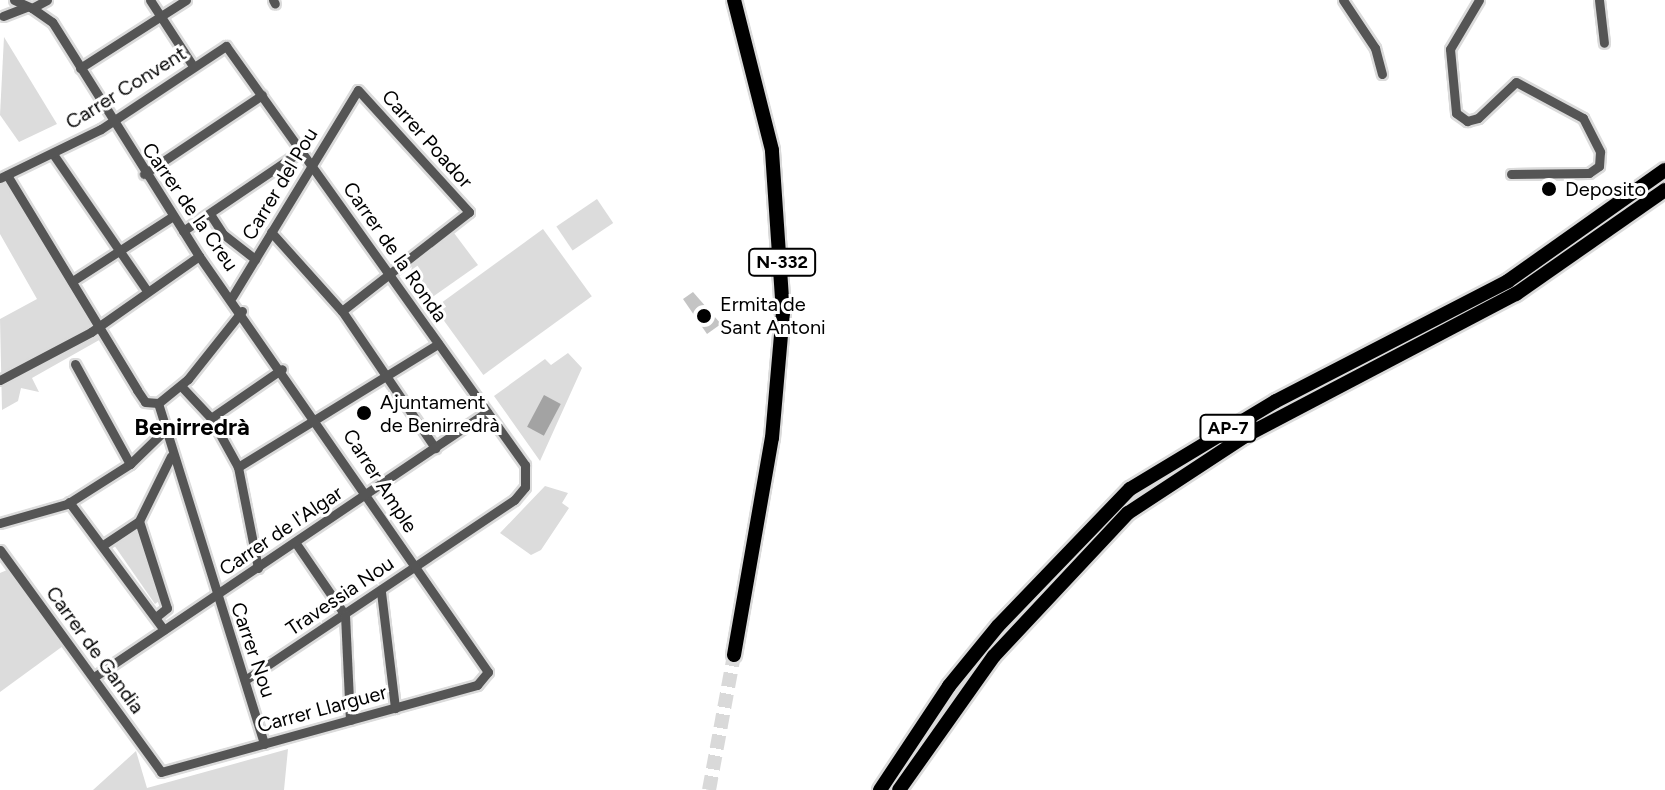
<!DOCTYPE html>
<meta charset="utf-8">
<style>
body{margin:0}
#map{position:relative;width:1665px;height:790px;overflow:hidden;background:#fff;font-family:Figtree,sans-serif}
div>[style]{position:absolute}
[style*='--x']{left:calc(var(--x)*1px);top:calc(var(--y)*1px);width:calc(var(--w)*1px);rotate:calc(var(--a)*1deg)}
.green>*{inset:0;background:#dcdcdc;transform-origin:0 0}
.water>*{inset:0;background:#a3a3a3;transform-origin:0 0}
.building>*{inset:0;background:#c4c4c4}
.highway-tunnel>*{height:14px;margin-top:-7px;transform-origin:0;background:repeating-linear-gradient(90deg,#d9d9d9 0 14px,transparent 0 21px)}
.roads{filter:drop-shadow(2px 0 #dbdbdb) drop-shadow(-2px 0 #dbdbdb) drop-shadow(0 2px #dbdbdb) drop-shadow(0 -2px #dbdbdb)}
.minor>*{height:9px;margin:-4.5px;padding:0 4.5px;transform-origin:4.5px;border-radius:4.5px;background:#555}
.highway>*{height:14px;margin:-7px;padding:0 7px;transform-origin:7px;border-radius:7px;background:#000}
.dots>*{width:22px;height:22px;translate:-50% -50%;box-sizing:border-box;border:4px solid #fff;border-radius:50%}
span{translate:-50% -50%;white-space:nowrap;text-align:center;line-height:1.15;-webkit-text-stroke:6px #fff;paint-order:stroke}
.shield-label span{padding:2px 6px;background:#fff;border:2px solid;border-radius:6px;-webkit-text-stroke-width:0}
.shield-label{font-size:18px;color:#000;font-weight:700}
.street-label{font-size:20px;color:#000}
.poi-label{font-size:20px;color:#000}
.left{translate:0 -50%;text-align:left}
.quarter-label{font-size:24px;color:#000;font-weight:700}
</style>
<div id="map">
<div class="green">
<div style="clip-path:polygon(4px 37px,57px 124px,19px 142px,0 115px)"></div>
<div style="clip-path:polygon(6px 182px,101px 339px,32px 378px,39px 392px,21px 388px,18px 401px,2px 410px,0 319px,37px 299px,0 234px,0 185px)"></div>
<div style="left:597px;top:199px;width:29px;height:49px;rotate:56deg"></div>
<div style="left:543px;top:229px;width:83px;height:134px;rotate:54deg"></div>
<div style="clip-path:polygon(454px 233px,478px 265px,431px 298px,411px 273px,412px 264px)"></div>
<div style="clip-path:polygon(568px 353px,582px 368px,540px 461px,494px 396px,545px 359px,551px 365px)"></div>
<div style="clip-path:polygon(545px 486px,568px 493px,562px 503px,569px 508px,541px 550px,531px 555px,500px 533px)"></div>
<div style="clip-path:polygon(136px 530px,159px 601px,155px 604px,114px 545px)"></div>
<div style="clip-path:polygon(7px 570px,63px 646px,0 692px,0 573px)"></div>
<div style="clip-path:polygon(288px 749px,284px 790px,93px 790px,136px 751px,147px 788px)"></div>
</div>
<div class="water">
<div style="left:544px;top:395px;width:19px;height:36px;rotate:28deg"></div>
</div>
<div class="building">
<div style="clip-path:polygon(693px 292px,721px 324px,707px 334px,683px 299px)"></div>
</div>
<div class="highway-tunnel">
<div style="--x:709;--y:790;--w:137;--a:-79.5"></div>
</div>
<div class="roads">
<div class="minor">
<div style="--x:14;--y:0;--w:20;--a:24"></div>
<div style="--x:32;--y:8;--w:17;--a:-28"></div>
<div style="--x:150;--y:0;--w:79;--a:56.9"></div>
<div style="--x:273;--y:0;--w:4;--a:63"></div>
<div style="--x:1343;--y:0;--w:58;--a:56.3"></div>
<div style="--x:1375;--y:48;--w:27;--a:75"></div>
<div style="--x:1479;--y:0;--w:57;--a:120.6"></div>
<div style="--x:1450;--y:49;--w:64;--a:84.6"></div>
<div style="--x:1456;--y:113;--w:14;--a:36"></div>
<div style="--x:1467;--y:121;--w:11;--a:-15"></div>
<div style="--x:1478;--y:118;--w:52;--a:-43.5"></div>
<div style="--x:1516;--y:82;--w:76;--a:28.2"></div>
<div style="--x:1583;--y:118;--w:38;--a:63"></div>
<div style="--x:1600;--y:152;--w:14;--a:94"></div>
<div style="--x:1599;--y:166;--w:12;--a:145"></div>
<div style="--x:1589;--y:173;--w:78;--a:179.3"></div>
<div style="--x:1599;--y:0;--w:43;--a:83.4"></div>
<div style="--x:3;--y:16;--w:25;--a:-21"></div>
<div style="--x:80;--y:68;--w:126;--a:-32.7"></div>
<div style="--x:53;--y:154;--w:166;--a:55.5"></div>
<div style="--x:144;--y:174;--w:142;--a:-33.8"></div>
<div style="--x:7;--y:175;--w:251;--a:58.8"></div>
<div style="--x:137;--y:390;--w:14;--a:56"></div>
<div style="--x:145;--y:402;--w:13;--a:4"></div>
<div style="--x:0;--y:178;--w:112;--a:-25.9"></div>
<div style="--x:101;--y:129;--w:150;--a:-33.6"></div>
<div style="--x:226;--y:46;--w:515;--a:54.49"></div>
<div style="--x:525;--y:465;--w:22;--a:90"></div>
<div style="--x:525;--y:487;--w:17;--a:130"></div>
<div style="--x:514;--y:500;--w:324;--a:146.2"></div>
<div style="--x:210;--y:214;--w:24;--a:57"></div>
<div style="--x:223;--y:234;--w:41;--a:38"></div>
<div style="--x:183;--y:231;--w:143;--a:-34.1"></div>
<div style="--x:271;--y:232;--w:106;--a:48.1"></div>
<div style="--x:342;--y:311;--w:166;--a:55.8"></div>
<div style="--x:74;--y:280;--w:118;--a:-32.9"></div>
<div style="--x:232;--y:297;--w:242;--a:-58.7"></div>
<div style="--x:358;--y:90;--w:165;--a:47.7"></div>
<div style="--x:469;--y:212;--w:161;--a:142.1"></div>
<div style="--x:242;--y:311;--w:87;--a:128.5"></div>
<div style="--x:188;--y:379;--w:38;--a:141"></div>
<div style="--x:158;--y:403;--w:357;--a:72.7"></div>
<div style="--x:75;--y:364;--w:114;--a:61.2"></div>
<div style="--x:0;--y:380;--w:103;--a:-27.8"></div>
<div style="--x:91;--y:332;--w:132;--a:-35.1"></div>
<div style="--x:181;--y:386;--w:44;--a:46.8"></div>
<div style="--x:211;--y:418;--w:56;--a:61.1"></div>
<div style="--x:238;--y:467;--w:103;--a:78.8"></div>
<div style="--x:211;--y:418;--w:86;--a:-34.6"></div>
<div style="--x:238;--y:467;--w:235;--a:-31.6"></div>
<div style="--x:69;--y:502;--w:159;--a:53.4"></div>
<div style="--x:139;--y:521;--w:72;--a:-63.8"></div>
<div style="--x:0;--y:523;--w:70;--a:-15.8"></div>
<div style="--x:67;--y:504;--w:75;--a:-32.4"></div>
<div style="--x:130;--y:464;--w:47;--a:-44.1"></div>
<div style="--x:295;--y:542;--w:88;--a:55.6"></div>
<div style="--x:345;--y:615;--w:105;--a:87.3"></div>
<div style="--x:103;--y:545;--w:43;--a:-33.7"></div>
<div style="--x:139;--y:521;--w:91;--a:72.2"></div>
<div style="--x:167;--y:608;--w:14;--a:141"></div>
<div style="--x:0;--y:550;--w:274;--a:54"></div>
<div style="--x:161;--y:772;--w:328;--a:-15.4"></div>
<div style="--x:477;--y:685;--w:17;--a:-50"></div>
<div style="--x:488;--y:672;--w:507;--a:-124.79"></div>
<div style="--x:199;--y:256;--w:276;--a:-122.1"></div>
<div style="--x:52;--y:22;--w:24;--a:-145"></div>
<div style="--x:381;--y:592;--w:117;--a:83.1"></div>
<div style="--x:94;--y:677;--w:474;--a:-34"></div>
</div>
<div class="highway">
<div style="--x:734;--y:655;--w:220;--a:-80.1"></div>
<div style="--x:772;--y:438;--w:125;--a:-85"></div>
<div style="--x:783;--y:313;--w:163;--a:-93.9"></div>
<div style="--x:772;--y:150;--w:155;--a:-104.2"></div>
<div style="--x:880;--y:790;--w:125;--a:-56.4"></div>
<div style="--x:949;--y:686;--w:77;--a:-50.8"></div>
<div style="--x:998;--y:626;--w:190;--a:-46.1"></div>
<div style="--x:1130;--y:489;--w:170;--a:-31.1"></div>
<div style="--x:1276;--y:401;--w:261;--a:-27.3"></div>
<div style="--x:1508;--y:281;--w:192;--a:-35.3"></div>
<div style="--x:899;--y:790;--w:164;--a:-54.7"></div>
<div style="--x:994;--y:656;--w:196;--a:-46.9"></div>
<div style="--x:1128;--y:513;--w:140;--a:-33.3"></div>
<div style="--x:1245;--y:436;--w:306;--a:-27.7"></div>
<div style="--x:1516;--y:294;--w:182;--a:-34.9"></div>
</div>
</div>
<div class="dots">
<div style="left:1549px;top:189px;background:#000"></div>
<div style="left:704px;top:316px;background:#000"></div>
<div style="left:364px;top:413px;background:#000"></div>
</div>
<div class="shield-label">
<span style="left:782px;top:262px">N-332</span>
<span style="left:1228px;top:428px">AP-7</span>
</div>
<div class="street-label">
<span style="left:126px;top:88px;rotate:-32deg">Carrer Convent</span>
<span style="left:427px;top:139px;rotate:48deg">Carrer Poador</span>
<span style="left:280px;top:184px;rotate:-59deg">Carrer del Pou</span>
<span style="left:190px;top:207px;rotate:55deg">Carrer de la Creu</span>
<span style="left:395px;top:252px;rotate:55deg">Carrer de la Ronda</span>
<span style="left:380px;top:481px;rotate:57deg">Carrer Ample</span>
<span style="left:281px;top:531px;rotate:-34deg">Carrer de l'Algar</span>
<span style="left:340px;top:596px;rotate:-34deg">Travessia Nou</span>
<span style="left:95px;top:650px;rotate:54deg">Carrer de Gandia</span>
<span style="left:253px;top:650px;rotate:71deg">Carrer Nou</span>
<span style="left:322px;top:709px;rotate:-15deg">Carrer Llarguer</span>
</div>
<div class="poi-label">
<span class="left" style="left:1565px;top:189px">Deposito</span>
<span class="left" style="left:720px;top:316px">Ermita de<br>Sant Antoni</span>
<span class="left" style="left:380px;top:414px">Ajuntament<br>de Benirredrà</span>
</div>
<div class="quarter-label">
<span style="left:192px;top:427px">Benirredrà</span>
</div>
</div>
